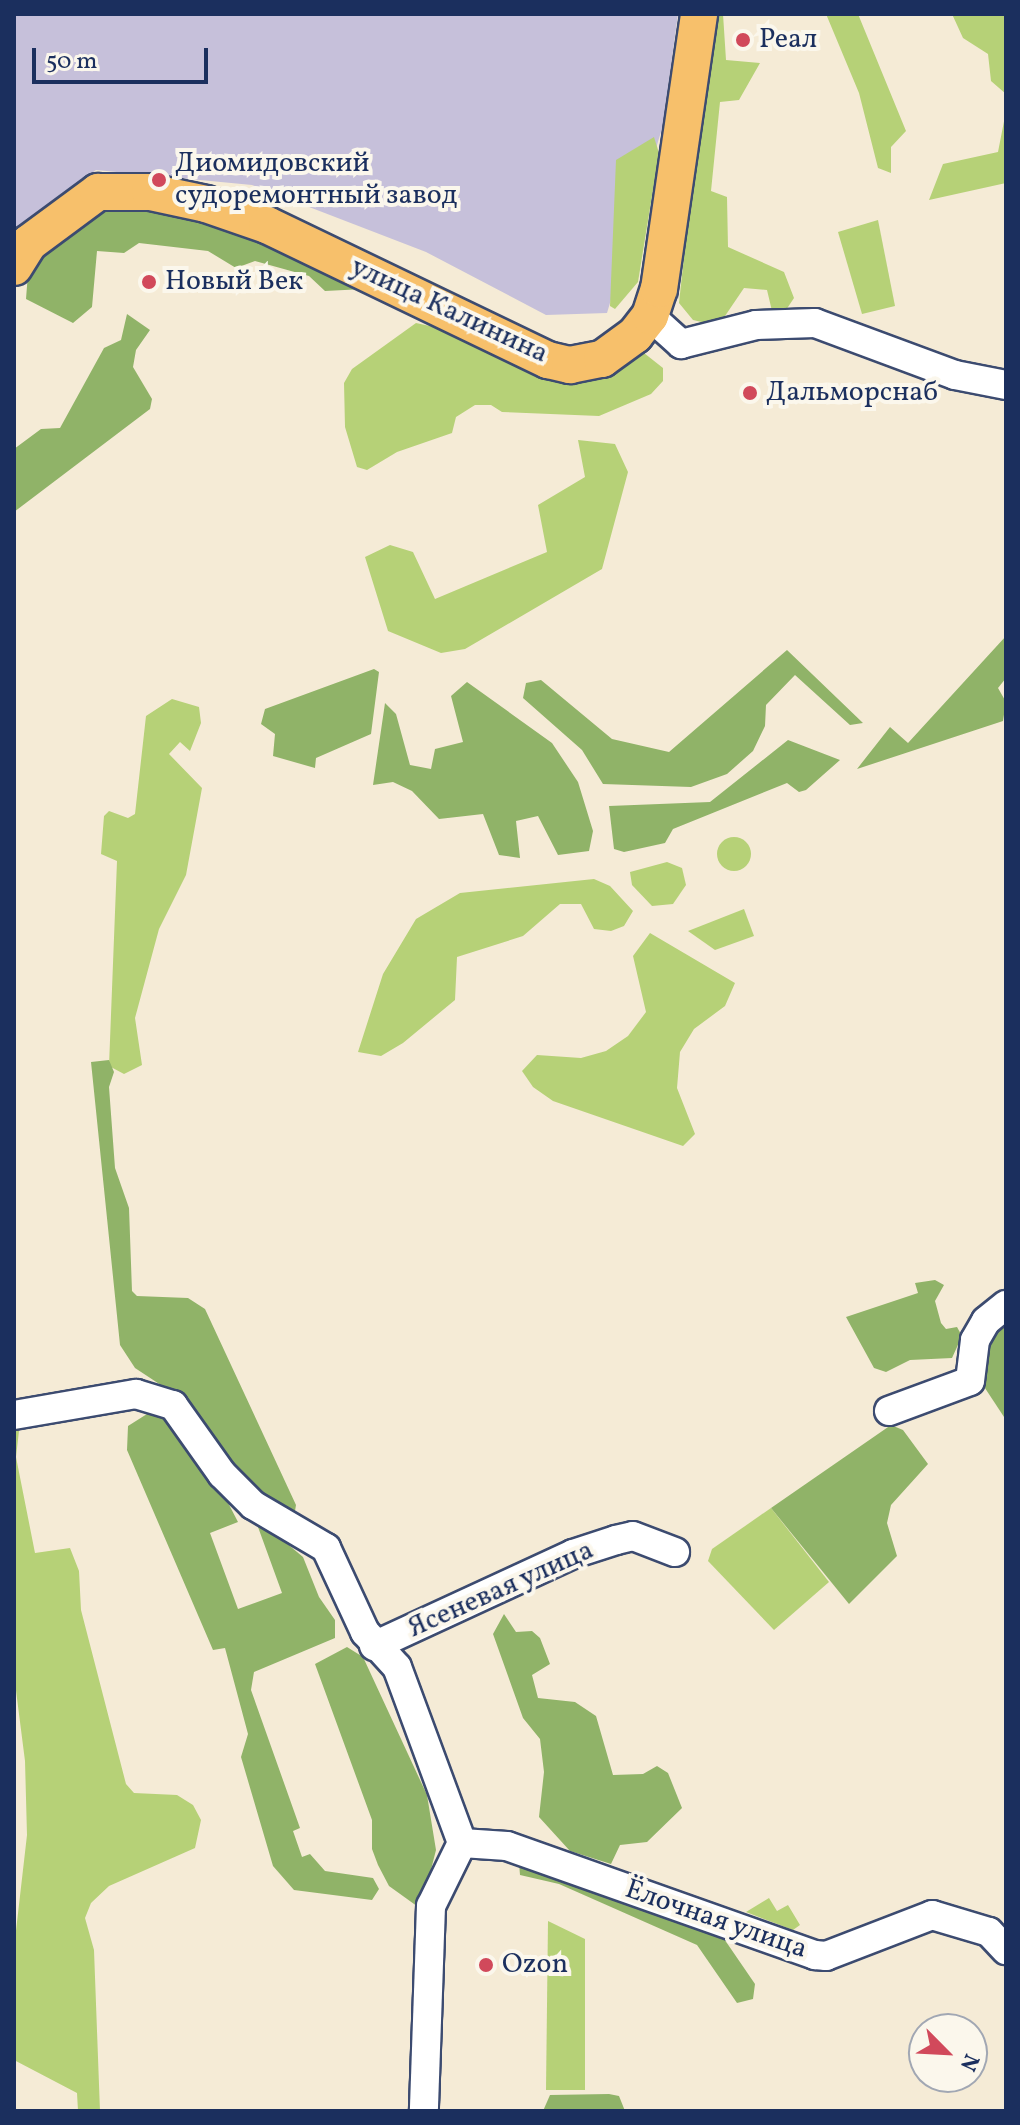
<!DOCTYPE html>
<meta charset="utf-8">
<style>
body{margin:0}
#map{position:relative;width:1020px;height:2125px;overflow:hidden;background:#f5ebd6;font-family:Vollkorn,serif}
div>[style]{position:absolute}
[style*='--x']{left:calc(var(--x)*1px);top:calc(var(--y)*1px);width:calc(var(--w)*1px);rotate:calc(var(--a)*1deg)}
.industrial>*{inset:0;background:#c6c0da}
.green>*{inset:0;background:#b6d177}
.round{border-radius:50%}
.forest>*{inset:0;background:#90b368}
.roads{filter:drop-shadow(2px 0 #3c4b70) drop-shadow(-2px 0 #3c4b70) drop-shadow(0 2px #3c4b70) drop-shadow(0 -2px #3c4b70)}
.minor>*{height:28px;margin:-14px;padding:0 14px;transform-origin:14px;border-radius:14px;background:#fff}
.major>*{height:36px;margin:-18px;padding:0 18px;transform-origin:18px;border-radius:18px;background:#f7c06b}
.dots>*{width:22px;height:22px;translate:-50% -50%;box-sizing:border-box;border:4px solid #fbf7ec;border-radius:50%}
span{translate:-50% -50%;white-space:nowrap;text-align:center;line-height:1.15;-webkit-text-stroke:8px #fbf7ec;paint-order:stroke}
.poi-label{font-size:28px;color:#1b2f5e}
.left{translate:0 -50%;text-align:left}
.street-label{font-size:28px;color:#1b2f5e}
.frame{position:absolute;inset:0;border:16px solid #1b2f5e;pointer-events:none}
.north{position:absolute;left:908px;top:2013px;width:80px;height:80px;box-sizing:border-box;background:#fbf7ec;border:2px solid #a1a7b3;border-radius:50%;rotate:114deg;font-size:22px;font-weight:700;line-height:32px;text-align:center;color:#1b2f5e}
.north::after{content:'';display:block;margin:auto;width:28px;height:36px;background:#d1495b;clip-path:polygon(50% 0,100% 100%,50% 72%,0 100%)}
.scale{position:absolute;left:32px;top:48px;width:176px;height:36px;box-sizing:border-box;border:4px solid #1b2f5e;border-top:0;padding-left:10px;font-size:24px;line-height:28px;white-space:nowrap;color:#1b2f5e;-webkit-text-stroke:6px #fbf7ec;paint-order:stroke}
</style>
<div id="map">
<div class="industrial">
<div style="clip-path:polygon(14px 14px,678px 14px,663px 125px,607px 313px,546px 315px,426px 252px,252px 185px,96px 170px,14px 231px)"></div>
</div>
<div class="green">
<div style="clip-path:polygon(710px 14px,723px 14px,726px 60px,760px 63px,739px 100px,720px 102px,711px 191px,727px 197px,728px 247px,784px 272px,794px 298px,786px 310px,772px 311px,767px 290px,744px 288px,725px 316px,706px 323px,693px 320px,679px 303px)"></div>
<div style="clip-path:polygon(826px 14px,858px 14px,906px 131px,891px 147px,891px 173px,878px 168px,859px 93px)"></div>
<div style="clip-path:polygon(952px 14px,1006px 14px,1006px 94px,991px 81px,988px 54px,963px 38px)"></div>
<div style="clip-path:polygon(1006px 111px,1006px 183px,929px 200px,943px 164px,998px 152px)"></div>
<div style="clip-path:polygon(654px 137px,659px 153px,638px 282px,615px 309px,610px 306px,616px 160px)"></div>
<div style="clip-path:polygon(878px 220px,895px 306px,862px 314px,838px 232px)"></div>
<div style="clip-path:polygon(416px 323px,448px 330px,510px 359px,644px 353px,663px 368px,663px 381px,651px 394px,599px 416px,502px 412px,491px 405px,475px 405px,456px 417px,452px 433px,397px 452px,367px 470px,357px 467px,345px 427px,344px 383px,352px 369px)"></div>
<div style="clip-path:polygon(578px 440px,615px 444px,628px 472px,602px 569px,465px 649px,441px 653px,388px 631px,365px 557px,390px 545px,413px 552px,435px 599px,547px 552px,538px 505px,585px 477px)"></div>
<div style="clip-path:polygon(172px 699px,199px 707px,201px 723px,190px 751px,180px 742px,169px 754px,202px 788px,186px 875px,159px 929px,135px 1018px,142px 1065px,124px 1074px,109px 1066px,117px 861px,101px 854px,104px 816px,109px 811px,128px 818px,135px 814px,146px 716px)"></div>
<div class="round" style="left:717px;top:837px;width:34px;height:34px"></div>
<div style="clip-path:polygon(667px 862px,682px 868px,686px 885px,673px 904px,652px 906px,632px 885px,630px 872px)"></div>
<div style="clip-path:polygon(594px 879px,610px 886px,633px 911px,624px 926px,611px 931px,594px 929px,581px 904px,560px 904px,523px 936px,457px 957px,455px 1000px,403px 1043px,381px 1056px,358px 1052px,383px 974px,416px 919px,460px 893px)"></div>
<div style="clip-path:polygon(744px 909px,754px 936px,715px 950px,688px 931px)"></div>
<div style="clip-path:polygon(650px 933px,735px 983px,725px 1006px,694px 1029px,680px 1052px,677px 1088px,695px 1134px,683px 1146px,553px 1101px,533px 1087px,522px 1071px,537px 1055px,581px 1058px,606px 1051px,628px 1036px,646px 1012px,633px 956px)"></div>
<div style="clip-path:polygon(14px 1428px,19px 1431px,16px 1457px,35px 1553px,70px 1548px,79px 1571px,81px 1610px,126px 1784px,134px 1793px,177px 1795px,193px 1805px,201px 1820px,195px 1848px,109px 1886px,91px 1903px,85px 1918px,94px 1950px,100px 2111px,78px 2111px,77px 2093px,14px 2060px,14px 1948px,27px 1835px,25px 1761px,14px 1675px)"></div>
<div style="clip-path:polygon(771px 1508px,829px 1582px,774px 1630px,708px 1561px,712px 1549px)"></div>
<div style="clip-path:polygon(769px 1898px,777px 1911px,788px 1905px,800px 1925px,793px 1930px,746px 1912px)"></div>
<div style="clip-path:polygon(548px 1921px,585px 1939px,585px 2090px,546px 2090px)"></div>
</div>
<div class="forest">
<div style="clip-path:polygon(100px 203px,204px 215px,364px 289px,325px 291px,309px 276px,255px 261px,236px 268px,208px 251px,139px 243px,124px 253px,97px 251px,92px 307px,73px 323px,26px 299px,28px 273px,39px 249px)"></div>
<div style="clip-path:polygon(127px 314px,150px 330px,136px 350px,133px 367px,152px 399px,150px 409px,14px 512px,14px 449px,41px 429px,60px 428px,104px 348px,121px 340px)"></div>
<div style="clip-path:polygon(1006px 636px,1006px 678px,998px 688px,1006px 702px,1003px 721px,857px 769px,890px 727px,908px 743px)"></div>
<div style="clip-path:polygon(787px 650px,863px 723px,850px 725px,795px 675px,766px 705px,765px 726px,753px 751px,727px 774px,691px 787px,603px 784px,582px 750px,523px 698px,526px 683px,541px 680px,612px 739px,669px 752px)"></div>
<div style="clip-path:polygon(374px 669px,379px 672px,371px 734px,316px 758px,315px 768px,273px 756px,275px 734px,261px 724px,265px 709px)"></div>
<div style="clip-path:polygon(467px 682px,552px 743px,578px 782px,593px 831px,589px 851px,558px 855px,538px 816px,516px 821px,520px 858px,499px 855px,483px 814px,439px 819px,412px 791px,393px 782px,373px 785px,385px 703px,396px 714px,410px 765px,431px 769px,435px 749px,463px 742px,451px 696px)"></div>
<div style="clip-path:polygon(788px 740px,840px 760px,806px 790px,799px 792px,787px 783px,673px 829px,665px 843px,624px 852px,614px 849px,609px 806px,710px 802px)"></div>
<div style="clip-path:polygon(109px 1060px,114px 1072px,109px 1087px,115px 1168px,129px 1208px,132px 1291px,137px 1296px,188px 1298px,205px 1309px,296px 1505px,294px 1517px,258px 1498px,179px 1397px,135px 1368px,120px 1345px,91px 1062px)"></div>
<div style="clip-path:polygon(935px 1280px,944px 1285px,935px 1301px,941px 1323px,946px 1329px,957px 1327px,962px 1336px,952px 1358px,910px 1360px,886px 1372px,874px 1368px,846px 1317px,918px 1293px,915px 1283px)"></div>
<div style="clip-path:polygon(1006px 1321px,1006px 1420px,981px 1382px,984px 1347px)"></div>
<div style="clip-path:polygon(147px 1414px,164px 1418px,224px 1495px,238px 1522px,210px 1533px,238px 1609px,282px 1593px,254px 1516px,303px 1557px,319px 1597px,335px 1620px,335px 1638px,254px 1672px,251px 1690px,300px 1828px,293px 1831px,302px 1857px,310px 1854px,325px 1871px,373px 1878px,379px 1889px,372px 1900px,294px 1890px,273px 1866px,241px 1757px,248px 1734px,225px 1648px,213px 1650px,127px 1450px,128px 1426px)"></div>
<div style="clip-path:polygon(891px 1425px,903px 1430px,928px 1464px,891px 1505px,887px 1523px,897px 1556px,849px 1604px,771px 1508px)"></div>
<div style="clip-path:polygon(504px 1614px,516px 1632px,532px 1631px,540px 1638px,550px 1664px,532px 1675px,538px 1698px,575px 1702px,596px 1716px,613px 1775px,643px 1774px,657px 1766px,668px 1773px,682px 1808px,647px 1842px,620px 1845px,611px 1864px,570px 1851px,539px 1817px,544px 1772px,540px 1739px,523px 1718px,493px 1634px)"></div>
<div style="clip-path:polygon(347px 1647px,363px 1657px,427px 1795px,436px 1850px,421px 1909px,389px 1886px,378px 1865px,372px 1849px,372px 1820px,315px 1664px)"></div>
<div style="clip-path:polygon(519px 1863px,718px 1930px,755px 1984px,753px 1999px,737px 2003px,697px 1945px,559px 1884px,520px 1875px)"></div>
<div style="clip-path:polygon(609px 2094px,619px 2096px,625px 2111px,543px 2111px,550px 2095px)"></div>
</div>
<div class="roads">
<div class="minor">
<div style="--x:650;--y:316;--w:42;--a:42.1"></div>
<div style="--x:681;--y:344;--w:77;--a:-14.2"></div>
<div style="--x:756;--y:325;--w:59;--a:-1.9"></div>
<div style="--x:815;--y:323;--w:149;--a:20.4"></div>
<div style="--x:955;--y:375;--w:52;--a:11.1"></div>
<div style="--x:889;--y:1411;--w:86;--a:-20.3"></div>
<div style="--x:970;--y:1381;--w:41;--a:-83"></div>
<div style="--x:975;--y:1340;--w:22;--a:-60"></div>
<div style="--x:986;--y:1321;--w:26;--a:-39"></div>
<div style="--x:14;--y:1415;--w:124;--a:-9.8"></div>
<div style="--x:136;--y:1394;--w:39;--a:17"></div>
<div style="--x:173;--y:1405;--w:85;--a:54.6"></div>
<div style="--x:222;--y:1474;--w:44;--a:45"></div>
<div style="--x:253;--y:1505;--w:85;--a:30.5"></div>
<div style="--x:326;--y:1548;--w:93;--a:65.1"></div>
<div style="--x:365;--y:1632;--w:47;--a:47.6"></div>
<div style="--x:397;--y:1667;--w:188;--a:69.7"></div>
<div style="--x:462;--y:1843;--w:70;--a:116.2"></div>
<div style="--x:431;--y:1906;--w:205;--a:92"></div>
<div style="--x:374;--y:1646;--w:219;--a:-24.8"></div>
<div style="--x:573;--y:1554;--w:45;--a:-18"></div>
<div style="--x:616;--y:1540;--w:17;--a:-13"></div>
<div style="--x:633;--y:1536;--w:45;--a:20.9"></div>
<div style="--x:462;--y:1843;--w:45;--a:3.8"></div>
<div style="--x:507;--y:1846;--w:327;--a:19.5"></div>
<div style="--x:815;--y:1955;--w:11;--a:5"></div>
<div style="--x:826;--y:1956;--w:114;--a:-21.1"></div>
<div style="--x:932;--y:1915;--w:59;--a:16.6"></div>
<div style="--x:989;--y:1932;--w:25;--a:47"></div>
</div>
<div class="major">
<div style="--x:14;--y:267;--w:28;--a:-58"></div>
<div style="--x:29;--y:243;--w:86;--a:-36.5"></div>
<div style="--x:98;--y:192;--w:52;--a:0"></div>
<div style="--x:150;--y:192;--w:57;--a:12.1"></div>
<div style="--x:206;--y:204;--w:65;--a:19"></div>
<div style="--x:267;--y:225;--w:312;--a:25.7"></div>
<div style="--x:548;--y:360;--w:23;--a:13"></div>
<div style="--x:570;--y:365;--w:33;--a:-11"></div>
<div style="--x:602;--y:359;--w:41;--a:-36"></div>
<div style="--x:635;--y:335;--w:24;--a:-52"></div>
<div style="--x:650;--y:316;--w:28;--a:-72"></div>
<div style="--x:659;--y:289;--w:278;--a:-81.7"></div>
</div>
</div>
<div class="dots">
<div style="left:743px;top:40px;background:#d1495b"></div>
<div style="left:159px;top:180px;background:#d1495b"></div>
<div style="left:149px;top:282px;background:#d1495b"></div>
<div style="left:750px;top:393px;background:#d1495b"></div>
<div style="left:486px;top:1965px;background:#d1495b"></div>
</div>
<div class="poi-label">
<span class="left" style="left:759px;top:40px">Реал</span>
<span class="left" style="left:175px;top:180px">Диомидовский<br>судоремонтный завод</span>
<span class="left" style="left:165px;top:282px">Новый Век</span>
<span class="left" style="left:766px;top:393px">Дальморснаб</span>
<span class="left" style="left:502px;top:1965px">Ozon</span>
</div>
<div class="street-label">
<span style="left:449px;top:311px;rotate:25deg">улица Калинина</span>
<span style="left:501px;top:1590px;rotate:-24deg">Ясеневая улица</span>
<span style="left:716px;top:1920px;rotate:19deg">Ёлочная улица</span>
</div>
<div class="frame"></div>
<div class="north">N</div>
<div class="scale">50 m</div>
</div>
